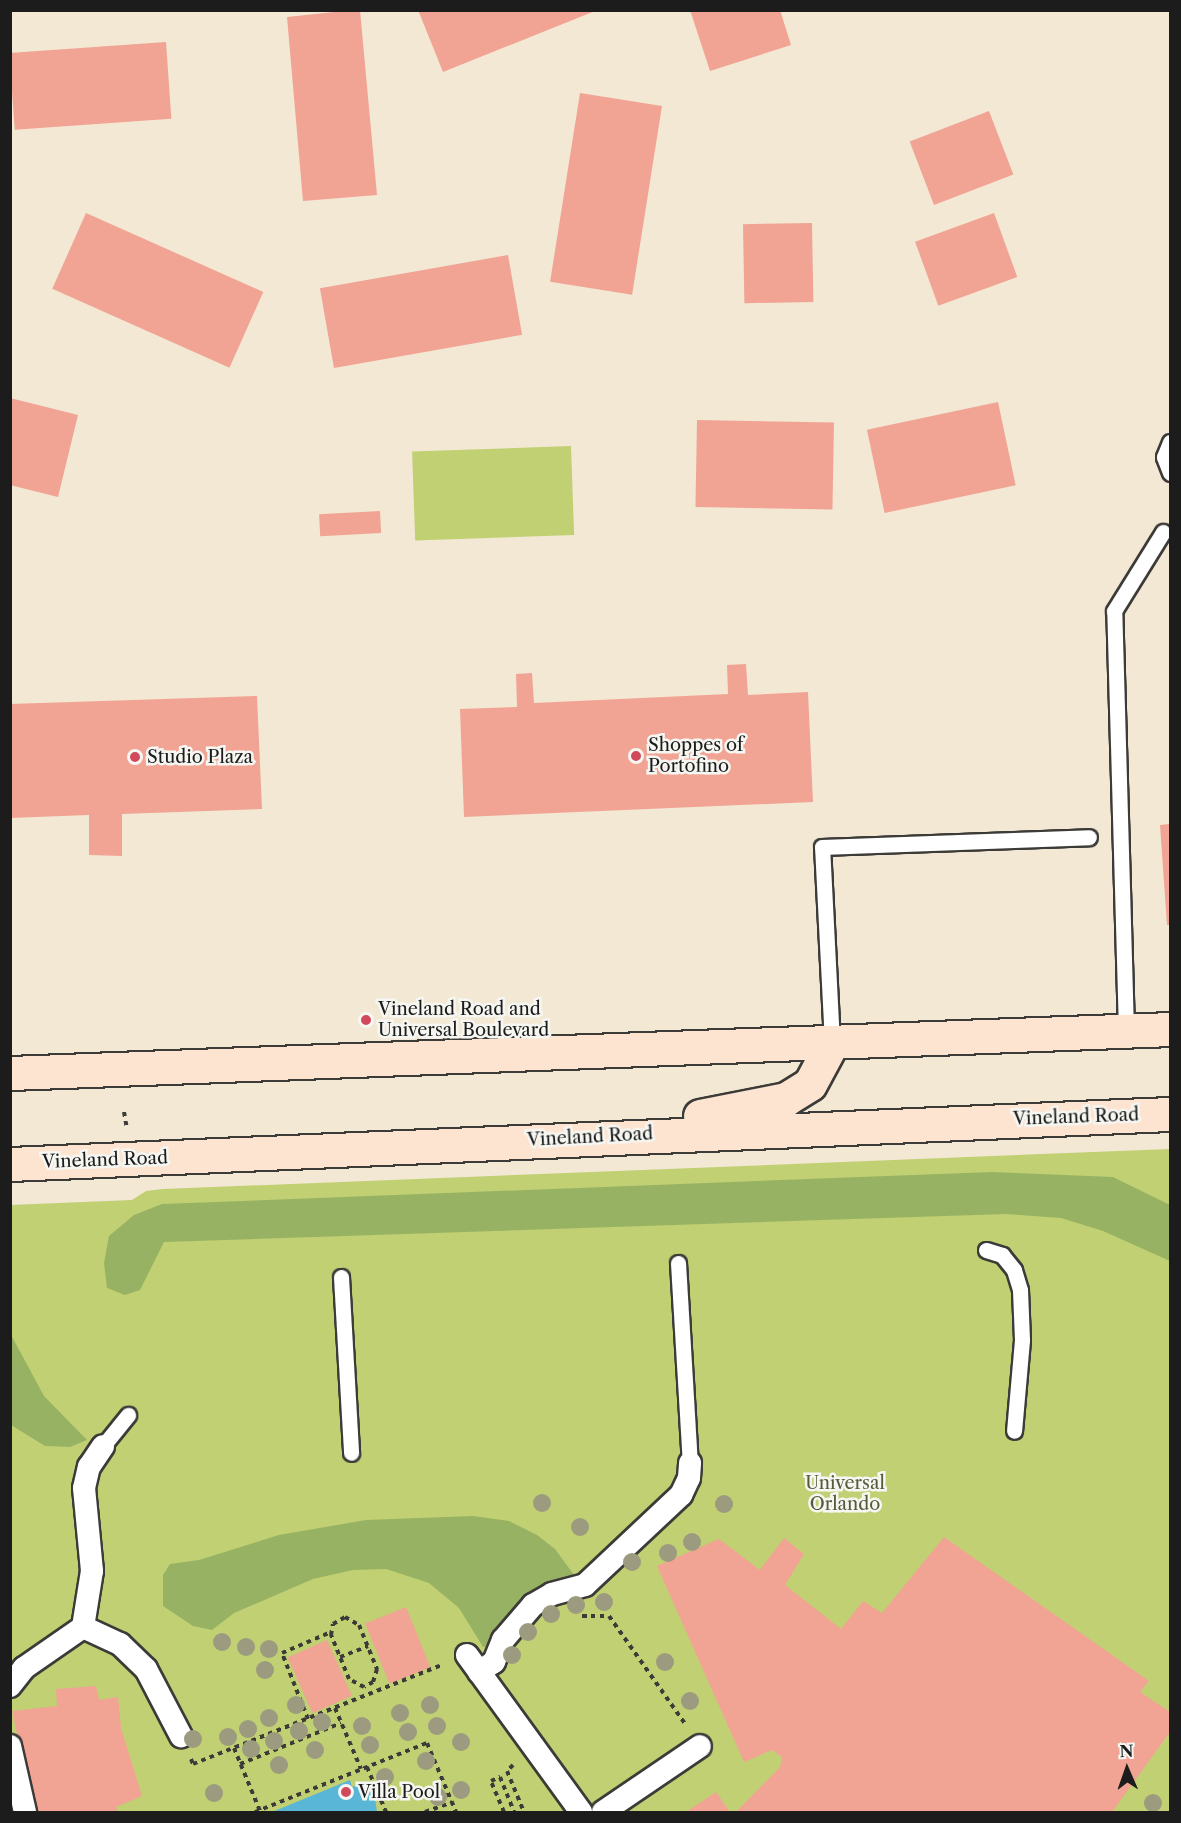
<!DOCTYPE html>
<style>
body{margin:0}
#map{position:relative;width:1181px;height:1823px;overflow:hidden;background:#f3e8d4;font-family:"Libre Caslon Text",serif}
div>[style]{position:absolute}
[style*='--x']{left:calc(var(--x)*1px);top:calc(var(--y)*1px);width:calc(var(--w)*1px);rotate:calc(var(--a)*1deg)}
.green>*{inset:0;background:#c0d072;transform-origin:0 0}
.forest>*{inset:0;background:#98b264}
.water>*{inset:0;background:#59b6d7}
.building>*{inset:0;background:#f1a494;transform-origin:0 0}
.path>*{height:4px;margin-top:-2px;transform-origin:0;background:repeating-linear-gradient(90deg,#3c3b38 0 4.5px,transparent 0 9px)}
.roads{filter:drop-shadow(2px 0 #3c3b38) drop-shadow(-2px 0 #3c3b38) drop-shadow(0 2px #3c3b38) drop-shadow(0 -2px #3c3b38)}
.service>*{height:15px;margin:-7.5px;padding:0 7.5px;transform-origin:7.5px;border-radius:7.5px;background:#fff}
.pedestrian>*{height:22px;margin:-11px;padding:0 11px;transform-origin:11px;border-radius:11px;background:#fff}
.secondary>*{height:33px;margin:-16.5px;padding:0 16.5px;transform-origin:16.5px;border-radius:16.5px;background:#fde4d1}
.trees>*{width:18px;height:18px;margin:-9px;border-radius:50%;background:#9c9a7f}
.dots>*{width:16px;height:16px;translate:-50% -50%;box-sizing:border-box;border:3px solid #f6f6f2;border-radius:50%}
span{translate:-50% -50%;white-space:nowrap;text-align:center;line-height:1.15;-webkit-text-stroke:5px #f6f6f2;paint-order:stroke}
.poi-label{font-size:18px;color:#1c1c1c}
.left{translate:0 -50%;text-align:left}
.street-label{font-size:18px;color:#1c1c1c}
.park-label{font-size:18px;color:#555b3a}
.frame{position:absolute;inset:0;border:12px solid #1c1c1c;pointer-events:none}
.north{position:absolute;left:1097px;top:1739px;width:60px;height:60px;-webkit-text-stroke:4px #f6f6f2;paint-order:stroke;rotate:358deg;font-size:16px;font-weight:700;line-height:24px;text-align:center;color:#1c1c1c}
.north::after{content:'';display:block;margin:auto;width:21px;height:27px;background:#1c1c1c;clip-path:polygon(50% 0,100% 100%,50% 72%,0 100%)}
</style>
<div id="map">
<div class="green">
<div style="left:571px;top:446px;width:89px;height:159px;rotate:88deg"></div>
<div style="clip-path:polygon(1170px 1149px,1170px 1812px,11px 1812px,10px 1205px,132px 1200px,146px 1191px,163px 1189px)"></div>
</div>
<div class="forest">
<div style="clip-path:polygon(992px 1172px,1113px 1177px,1170px 1205px,1170px 1261px,1103px 1231px,1061px 1218px,1006px 1214px,164px 1242px,140px 1290px,125px 1295px,107px 1288px,104px 1263px,109px 1236px,134px 1215px,162px 1204px)"></div>
<div style="clip-path:polygon(10px 1333px,44px 1396px,87px 1440px,70px 1447px,45px 1446px,11px 1425px)"></div>
<div style="clip-path:polygon(473px 1516px,509px 1521px,537px 1535px,555px 1549px,577px 1579px,533px 1592px,495px 1632px,488px 1646px,483px 1647px,459px 1608px,429px 1583px,386px 1569px,353px 1570px,313px 1579px,234px 1613px,212px 1630px,193px 1626px,163px 1606px,163px 1575px,170px 1564px,199px 1560px,279px 1535px,366px 1520px)"></div>
</div>
<div class="water">
<div style="clip-path:polygon(350px 1780px,352px 1787px,364px 1782px,375px 1798px,377px 1812px,272px 1812px)"></div>
</div>
<div class="building">
<div style="clip-path:polygon(353px 10px,360px 10px,377px 195px,303px 201px,287px 17px)"></div>
<div style="clip-path:polygon(418px 10px,595px 10px,595px 11px,443px 72px)"></div>
<div style="clip-path:polygon(690px 10px,780px 10px,791px 45px,710px 71px)"></div>
<div style="left:166px;top:42px;width:77px;height:157px;rotate:86deg"></div>
<div style="left:580px;top:93px;width:83px;height:191px;rotate:9deg"></div>
<div style="left:989px;top:111px;width:68px;height:85px;rotate:69deg"></div>
<div style="left:86px;top:213px;width:194px;height:83px;rotate:24deg"></div>
<div style="left:994px;top:213px;width:68px;height:84px;rotate:70deg"></div>
<div style="left:812px;top:223px;width:79px;height:69px;rotate:89deg"></div>
<div style="left:508px;top:255px;width:81px;height:191px;rotate:80deg"></div>
<div style="clip-path:polygon(10px 398px,78px 415px,58px 497px,10px 485px)"></div>
<div style="left:998px;top:402px;width:85px;height:134px;rotate:78deg"></div>
<div style="left:697px;top:420px;width:137px;height:87px;rotate:1deg"></div>
<div style="left:380px;top:511px;width:22px;height:61px;rotate:87deg"></div>
<div style="clip-path:polygon(746px 664px,748px 695px,808px 692px,813px 802px,464px 817px,460px 709px,517px 707px,516px 674px,532px 673px,534px 703px,728px 694px,727px 665px)"></div>
<div style="clip-path:polygon(257px 696px,262px 809px,122px 814px,122px 856px,89px 855px,89px 815px,10px 818px,10px 704px)"></div>
<div style="clip-path:polygon(1170px 824px,1170px 925px,1167px 925px,1160px 825px)"></div>
<div style="clip-path:polygon(944px 1537px,1149px 1681px,1140px 1692px,1170px 1712px,1170px 1732px,1112px 1812px,736px 1812px,780px 1767px,782px 1757px,772px 1750px,744px 1762px,657px 1566px,719px 1539px,760px 1570px,784px 1538px,804px 1554px,785px 1585px,841px 1629px,863px 1601px,882px 1613px)"></div>
<div style="left:406px;top:1607px;width:65px;height:44px;rotate:68deg"></div>
<div style="left:327px;top:1640px;width:61px;height:43px;rotate:66deg"></div>
<div style="clip-path:polygon(96px 1686px,99px 1700px,118px 1697px,121px 1728px,142px 1796px,116px 1807px,118px 1812px,34px 1812px,12px 1711px,57px 1706px,56px 1689px)"></div>
<div style="clip-path:polygon(716px 1792px,730px 1812px,686px 1812px)"></div>
</div>
<div class="path">
<div style="--x:124;--y:1112;--w:17;--a:80"></div>
<div style="--x:582;--y:1616;--w:27;--a:0"></div>
<div style="--x:609;--y:1616;--w:133;--a:54.8"></div>
<div style="--x:345;--y:1617;--w:16;--a:30"></div>
<div style="--x:359;--y:1625;--w:48;--a:67.8"></div>
<div style="--x:377;--y:1669;--w:14;--a:107"></div>
<div style="--x:373;--y:1682;--w:10;--a:151"></div>
<div style="--x:364;--y:1687;--w:17;--a:-152"></div>
<div style="--x:349;--y:1679;--w:48;--a:-112.2"></div>
<div style="--x:331;--y:1635;--w:11;--a:-80"></div>
<div style="--x:333;--y:1624;--w:14;--a:-30"></div>
<div style="--x:340;--y:1657;--w:30;--a:-21"></div>
<div style="--x:335;--y:1708;--w:66;--a:66.9"></div>
<div style="--x:308;--y:1719;--w:71;--a:-111.5"></div>
<div style="--x:282;--y:1653;--w:53;--a:-23.2"></div>
<div style="--x:234;--y:1748;--w:68;--a:67.6"></div>
<div style="--x:191;--y:1759;--w:5;--a:68"></div>
<div style="--x:193;--y:1764;--w:268;--a:-21.7"></div>
<div style="--x:240;--y:1764;--w:109;--a:-22.1"></div>
<div style="--x:513;--y:1765;--w:8;--a:135"></div>
<div style="--x:507;--y:1771;--w:44;--a:67.5"></div>
<div style="--x:367;--y:1767;--w:49;--a:67.1"></div>
<div style="--x:255;--y:1812;--w:185;--a:-21.9"></div>
<div style="--x:427;--y:1743;--w:75;--a:67.2"></div>
<div style="--x:425;--y:1812;--w:29;--a:-20"></div>
<div style="--x:504;--y:1812;--w:34;--a:-113"></div>
<div style="--x:491;--y:1781;--w:10;--a:-24"></div>
<div style="--x:500;--y:1777;--w:38;--a:68"></div>
</div>
<div class="roads">
<div class="service">
<div style="--x:1170;--y:442;--w:16;--a:112"></div>
<div style="--x:1164;--y:457;--w:17;--a:69"></div>
<div style="--x:1126;--y:1031;--w:420;--a:-91.6"></div>
<div style="--x:1114;--y:611;--w:93;--a:-58.2"></div>
<div style="--x:832;--y:1043;--w:196;--a:-92.9"></div>
<div style="--x:822;--y:847;--w:267;--a:-2.1"></div>
<div style="--x:986;--y:1250;--w:17;--a:17"></div>
<div style="--x:1002;--y:1255;--w:19;--a:51"></div>
<div style="--x:1014;--y:1270;--w:21;--a:73"></div>
<div style="--x:1020;--y:1290;--w:50;--a:87.7"></div>
<div style="--x:1022;--y:1340;--w:91;--a:95"></div>
<div style="--x:678;--y:1263;--w:200;--a:86.6"></div>
<div style="--x:341;--y:1277;--w:176;--a:86.7"></div>
<div style="--x:103;--y:1446;--w:40;--a:-51"></div>
</div>
<div class="pedestrian">
<div style="--x:83;--y:1627;--w:41;--a:24.7"></div>
<div style="--x:120;--y:1644;--w:36;--a:44"></div>
<div style="--x:146;--y:1669;--w:76;--a:62.4"></div>
<div style="--x:467;--y:1655;--w:194;--a:54"></div>
<div style="--x:479;--y:1672;--w:18;--a:-34"></div>
<div style="--x:494;--y:1662;--w:24;--a:-68"></div>
<div style="--x:503;--y:1640;--w:46;--a:-49.4"></div>
<div style="--x:533;--y:1605;--w:22;--a:-30"></div>
<div style="--x:552;--y:1594;--w:34;--a:-15"></div>
<div style="--x:585;--y:1585;--w:132;--a:-43.2"></div>
<div style="--x:681;--y:1495;--w:19;--a:-65"></div>
<div style="--x:689;--y:1478;--w:15;--a:-86"></div>
<div style="--x:10;--y:1686;--w:23;--a:-52"></div>
<div style="--x:24;--y:1668;--w:72;--a:-34.8"></div>
<div style="--x:83;--y:1627;--w:57;--a:-80.9"></div>
<div style="--x:92;--y:1571;--w:83;--a:-95.5"></div>
<div style="--x:84;--y:1488;--w:22;--a:-77"></div>
<div style="--x:89;--y:1467;--w:25;--a:-56"></div>
<div style="--x:10;--y:1746;--w:68;--a:77.2"></div>
<div style="--x:603;--y:1812;--w:117;--a:-34.2"></div>
</div>
<div class="secondary">
<div style="--x:10;--y:1073;--w:1161;--a:-2.17"></div>
<div style="--x:700;--y:1116;--w:88;--a:-11.2"></div>
<div style="--x:786;--y:1099;--w:28;--a:-32"></div>
<div style="--x:810;--y:1084;--w:47;--a:-61.8"></div>
<div style="--x:10;--y:1164;--w:1161;--a:-2.47"></div>
</div>
</div>
<div class="trees">
<div style="left:542px;top:1503px"></div>
<div style="left:724px;top:1504px"></div>
<div style="left:580px;top:1527px"></div>
<div style="left:692px;top:1542px"></div>
<div style="left:668px;top:1553px"></div>
<div style="left:632px;top:1562px"></div>
<div style="left:604px;top:1602px"></div>
<div style="left:576px;top:1605px"></div>
<div style="left:551px;top:1614px"></div>
<div style="left:528px;top:1632px"></div>
<div style="left:222px;top:1642px"></div>
<div style="left:246px;top:1647px"></div>
<div style="left:269px;top:1649px"></div>
<div style="left:512px;top:1655px"></div>
<div style="left:665px;top:1662px"></div>
<div style="left:265px;top:1670px"></div>
<div style="left:690px;top:1701px"></div>
<div style="left:296px;top:1705px"></div>
<div style="left:430px;top:1705px"></div>
<div style="left:400px;top:1713px"></div>
<div style="left:269px;top:1718px"></div>
<div style="left:322px;top:1722px"></div>
<div style="left:362px;top:1726px"></div>
<div style="left:437px;top:1726px"></div>
<div style="left:248px;top:1729px"></div>
<div style="left:299px;top:1731px"></div>
<div style="left:408px;top:1732px"></div>
<div style="left:228px;top:1737px"></div>
<div style="left:193px;top:1739px"></div>
<div style="left:274px;top:1741px"></div>
<div style="left:461px;top:1742px"></div>
<div style="left:370px;top:1745px"></div>
<div style="left:251px;top:1749px"></div>
<div style="left:315px;top:1750px"></div>
<div style="left:426px;top:1761px"></div>
<div style="left:279px;top:1765px"></div>
<div style="left:385px;top:1777px"></div>
<div style="left:461px;top:1790px"></div>
<div style="left:214px;top:1793px"></div>
<div style="left:438px;top:1797px"></div>
<div style="left:1153px;top:1803px"></div>
</div>
<div class="dots">
<div style="left:636px;top:756px;background:#d1495b"></div>
<div style="left:135px;top:757px;background:#d1495b"></div>
<div style="left:366px;top:1020px;background:#d1495b"></div>
<div style="left:346px;top:1792px;background:#d1495b"></div>
</div>
<div class="poi-label">
<span class="left" style="left:648px;top:756px">Shoppes of<br>Portofino</span>
<span class="left" style="left:147px;top:757px">Studio Plaza</span>
<span class="left" style="left:378px;top:1020px">Vineland Road and<br>Universal Boulevard</span>
<span class="left" style="left:358px;top:1792px">Villa Pool</span>
</div>
<div class="street-label">
<span style="left:1076px;top:1117px;rotate:-2deg">Vineland Road</span>
<span style="left:590px;top:1137px;rotate:-3deg">Vineland Road</span>
<span style="left:105px;top:1160px;rotate:-2deg">Vineland Road</span>
</div>
<div class="park-label">
<span style="left:845px;top:1494px">Universal<br>Orlando</span>
</div>
<div class="frame"></div>
<div class="north">N</div>
</div>
